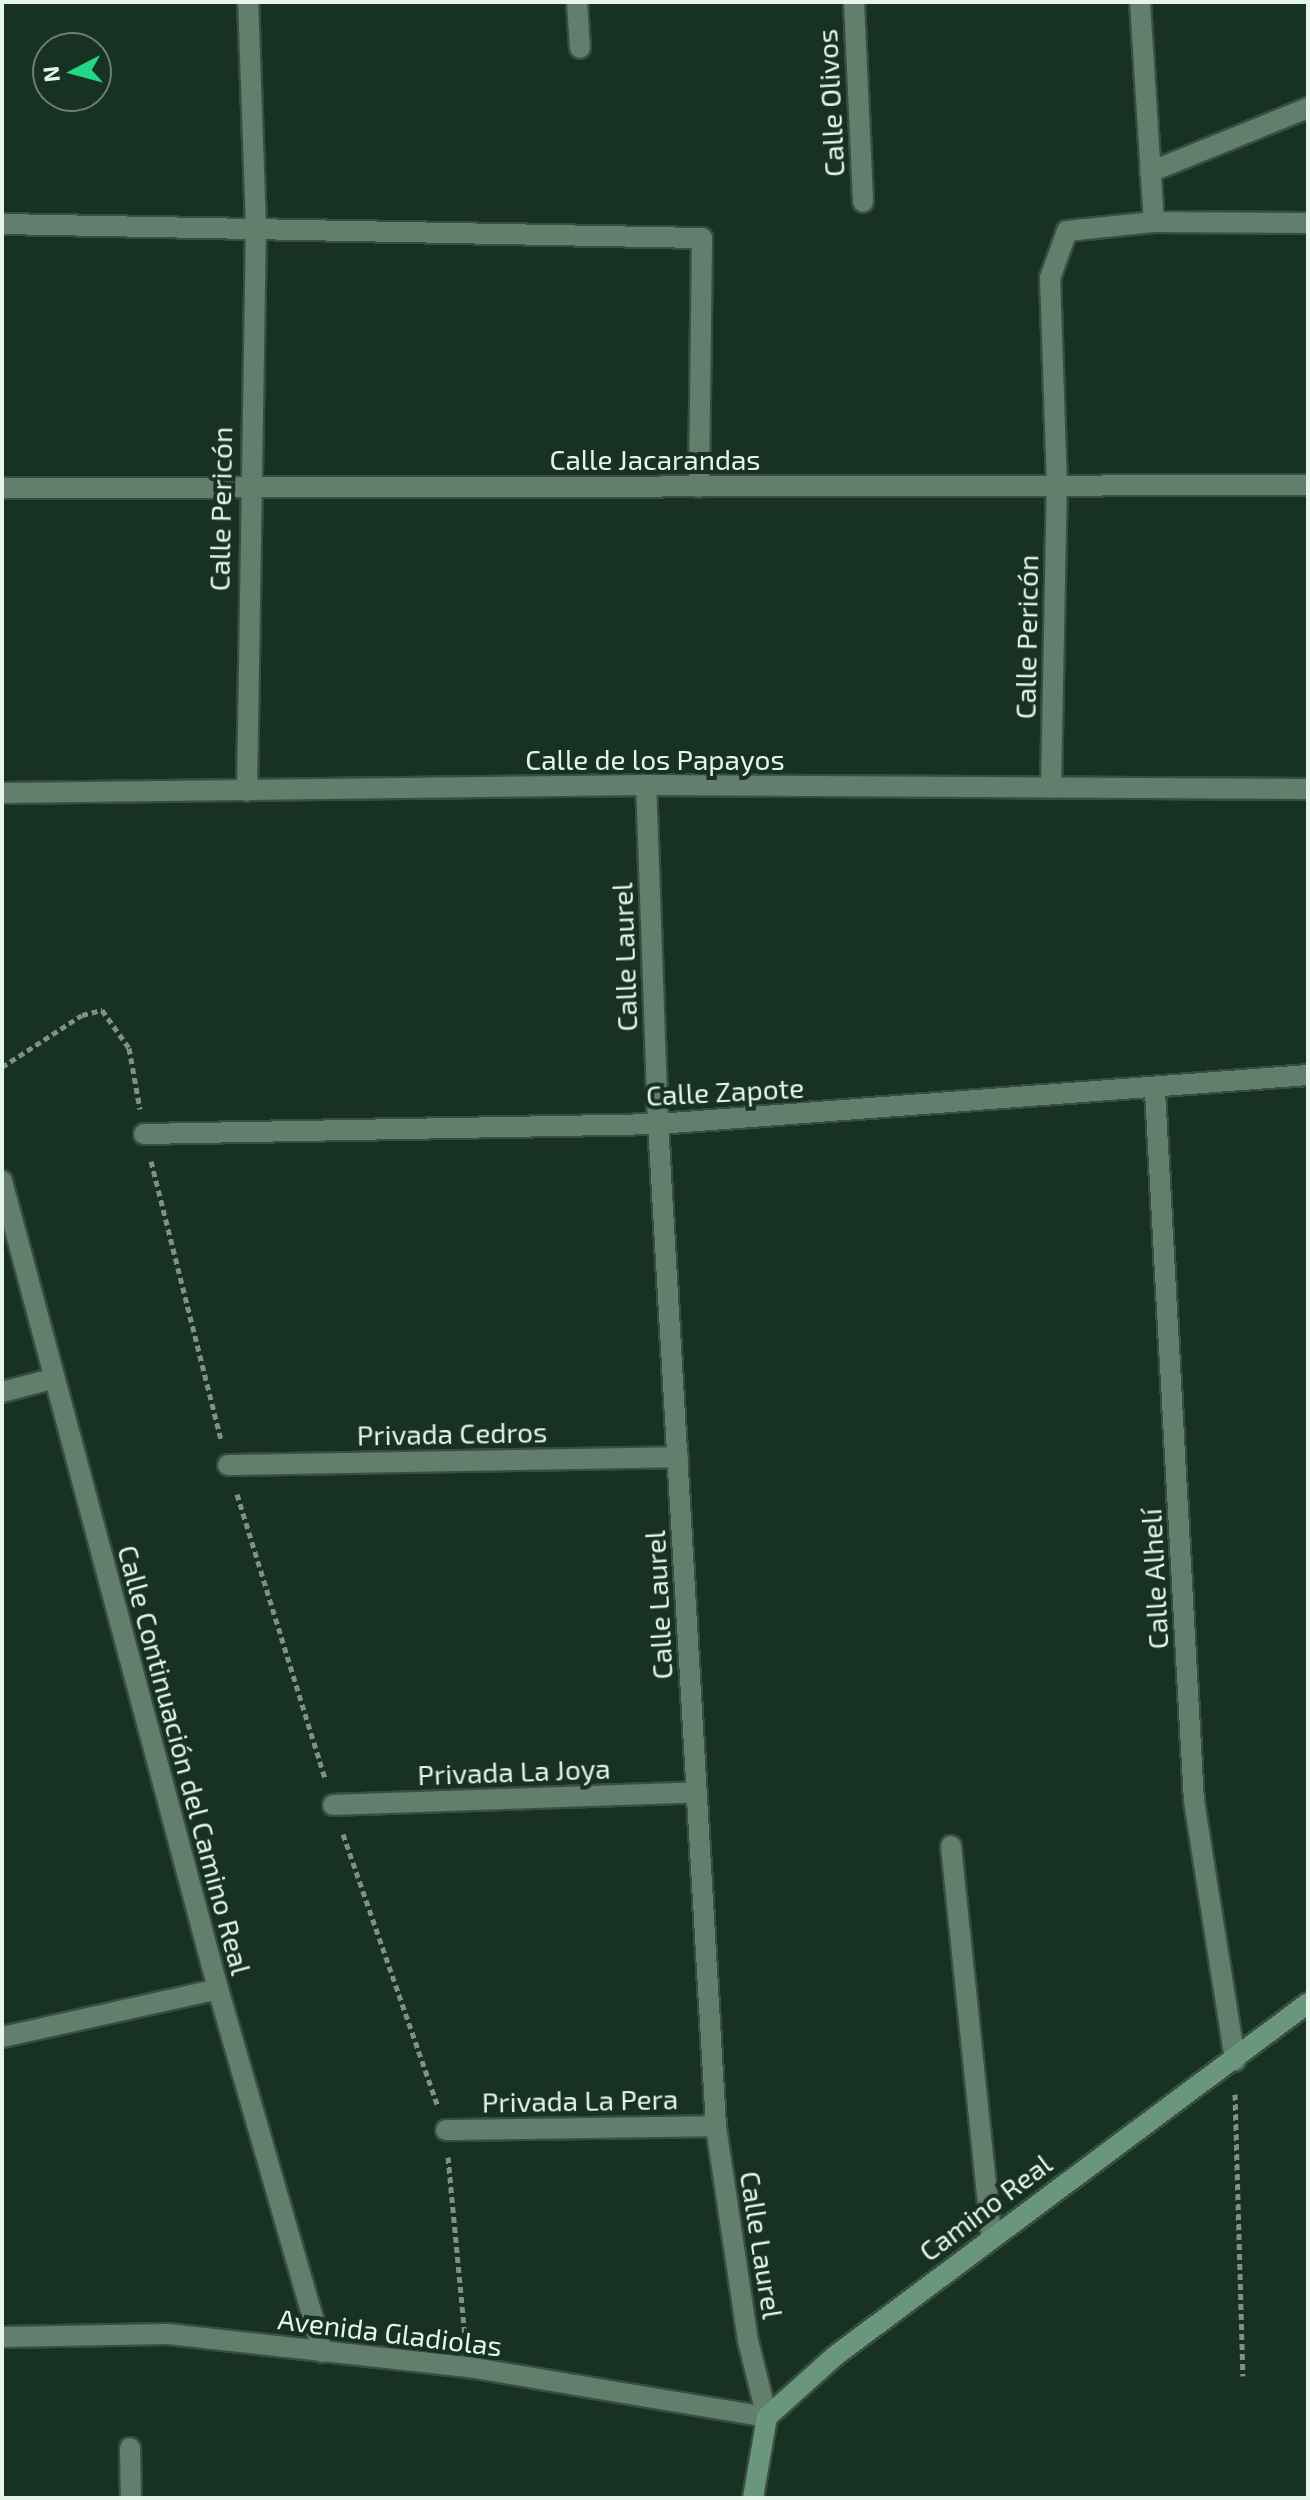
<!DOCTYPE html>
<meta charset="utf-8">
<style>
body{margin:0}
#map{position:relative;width:1310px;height:2500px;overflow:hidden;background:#173122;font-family:"Exo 2",sans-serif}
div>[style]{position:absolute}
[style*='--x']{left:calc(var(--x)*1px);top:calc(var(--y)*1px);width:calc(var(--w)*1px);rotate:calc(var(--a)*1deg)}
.path>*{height:5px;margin-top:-2.5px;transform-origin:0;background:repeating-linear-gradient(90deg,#7d9285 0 6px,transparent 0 10px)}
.roads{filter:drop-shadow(2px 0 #384e41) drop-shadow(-2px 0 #384e41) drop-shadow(0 2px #384e41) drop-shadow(0 -2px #384e41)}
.street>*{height:20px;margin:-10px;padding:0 10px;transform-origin:10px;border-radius:10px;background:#627f6d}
.secondary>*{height:20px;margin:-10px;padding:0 10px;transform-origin:10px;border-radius:10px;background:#6a977c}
span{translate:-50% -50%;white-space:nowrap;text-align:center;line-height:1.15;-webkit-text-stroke:8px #173122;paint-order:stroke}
.street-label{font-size:28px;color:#e5f5ea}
.frame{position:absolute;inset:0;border:4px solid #e5f5ea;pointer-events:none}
.north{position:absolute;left:32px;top:32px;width:80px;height:80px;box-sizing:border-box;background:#173122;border:2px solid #697f72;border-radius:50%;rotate:264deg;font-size:22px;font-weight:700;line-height:32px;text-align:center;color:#e5f5ea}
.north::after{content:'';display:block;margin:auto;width:28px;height:36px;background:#21d887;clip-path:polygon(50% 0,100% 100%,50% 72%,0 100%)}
</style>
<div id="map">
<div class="path">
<div style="--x:2;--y:1067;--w:95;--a:-33"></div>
<div style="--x:82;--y:1015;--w:21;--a:-14"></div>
<div style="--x:102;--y:1010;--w:47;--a:54.6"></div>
<div style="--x:129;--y:1048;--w:62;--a:79.8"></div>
<div style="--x:151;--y:1161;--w:287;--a:75.9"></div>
<div style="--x:237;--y:1494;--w:298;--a:72.8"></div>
<div style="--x:343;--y:1834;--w:286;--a:70.8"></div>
<div style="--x:1235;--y:2094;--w:282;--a:88.4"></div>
<div style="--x:448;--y:2157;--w:182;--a:84.6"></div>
</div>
<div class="roads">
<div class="street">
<div style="--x:577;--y:2;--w:46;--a:86.3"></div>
<div style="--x:854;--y:2;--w:200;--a:87.4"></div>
<div style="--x:1140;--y:2;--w:220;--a:86.4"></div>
<div style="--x:1150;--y:172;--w:170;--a:-22.1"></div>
<div style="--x:2;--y:224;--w:700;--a:1.15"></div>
<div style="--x:702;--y:238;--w:249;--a:90.7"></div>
<div style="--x:2;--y:488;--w:1306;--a:-0.13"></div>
<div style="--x:1051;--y:788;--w:301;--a:-88.9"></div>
<div style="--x:1057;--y:487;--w:209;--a:-91.9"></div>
<div style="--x:1050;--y:278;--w:50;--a:-70.1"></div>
<div style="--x:1067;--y:231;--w:87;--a:-5.9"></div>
<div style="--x:1154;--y:222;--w:154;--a:0.4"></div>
<div style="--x:247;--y:791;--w:564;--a:-89.09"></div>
<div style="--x:256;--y:227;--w:225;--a:-92"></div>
<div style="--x:2;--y:793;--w:644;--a:-0.71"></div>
<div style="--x:646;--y:785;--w:662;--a:0.35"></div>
<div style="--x:1155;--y:1091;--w:711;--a:86.86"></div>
<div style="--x:1194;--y:1801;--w:263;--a:81"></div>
<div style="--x:144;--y:1134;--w:514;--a:-1.11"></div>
<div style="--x:658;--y:1124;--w:652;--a:-4.31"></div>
<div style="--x:2;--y:1181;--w:836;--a:75.03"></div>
<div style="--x:218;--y:1989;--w:378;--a:73.9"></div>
<div style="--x:2;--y:1392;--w:52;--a:-14.6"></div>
<div style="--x:228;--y:1465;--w:450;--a:-1"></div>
<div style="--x:333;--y:1805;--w:364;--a:-2"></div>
<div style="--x:951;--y:1846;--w:392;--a:84.1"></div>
<div style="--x:2;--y:2037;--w:221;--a:-12.5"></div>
<div style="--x:446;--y:2130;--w:270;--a:-0.8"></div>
<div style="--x:2;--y:2337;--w:166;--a:-1"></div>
<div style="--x:168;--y:2334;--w:302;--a:6.3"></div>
<div style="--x:468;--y:2367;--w:303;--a:9.5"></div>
<div style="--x:767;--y:2417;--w:78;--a:-104"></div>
<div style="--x:748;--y:2341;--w:217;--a:-98.5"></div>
<div style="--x:716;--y:2126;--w:1004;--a:-93.31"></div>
<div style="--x:658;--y:1124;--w:339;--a:-92"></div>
<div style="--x:130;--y:2448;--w:50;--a:88.9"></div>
</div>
<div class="secondary">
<div style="--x:753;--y:2498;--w:82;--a:-80.2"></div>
<div style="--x:767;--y:2417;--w:91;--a:-41.9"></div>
<div style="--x:835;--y:2356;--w:590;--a:-36.73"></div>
</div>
</div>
<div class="street-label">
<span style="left:830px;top:103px;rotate:-93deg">Calle Olivos</span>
<span style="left:655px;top:459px">Calle Jacarandas</span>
<span style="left:220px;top:509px;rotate:-89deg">Calle Pericón</span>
<span style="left:1026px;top:637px;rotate:-89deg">Calle Pericón</span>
<span style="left:655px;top:759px">Calle de los Papayos</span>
<span style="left:624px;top:957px;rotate:-92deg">Calle Laurel</span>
<span style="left:725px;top:1091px;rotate:-3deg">Calle Zapote</span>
<span style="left:452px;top:1433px;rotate:-1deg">Privada Cedros</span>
<span style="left:1154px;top:1579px;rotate:-93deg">Calle Alhelí</span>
<span style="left:658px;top:1605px;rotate:-93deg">Calle Laurel</span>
<span style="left:185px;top:1760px;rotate:75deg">Calle Continuación del Camino Real</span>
<span style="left:514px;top:1771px;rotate:-2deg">Privada La Joya</span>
<span style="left:580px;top:2100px;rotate:-1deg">Privada La Pera</span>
<span style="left:985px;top:2207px;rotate:-37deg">Camino Real</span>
<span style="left:762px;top:2245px;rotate:81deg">Calle Laurel</span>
<span style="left:390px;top:2332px;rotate:7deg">Avenida Gladiolas</span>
</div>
<div class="frame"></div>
<div class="north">N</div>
</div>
